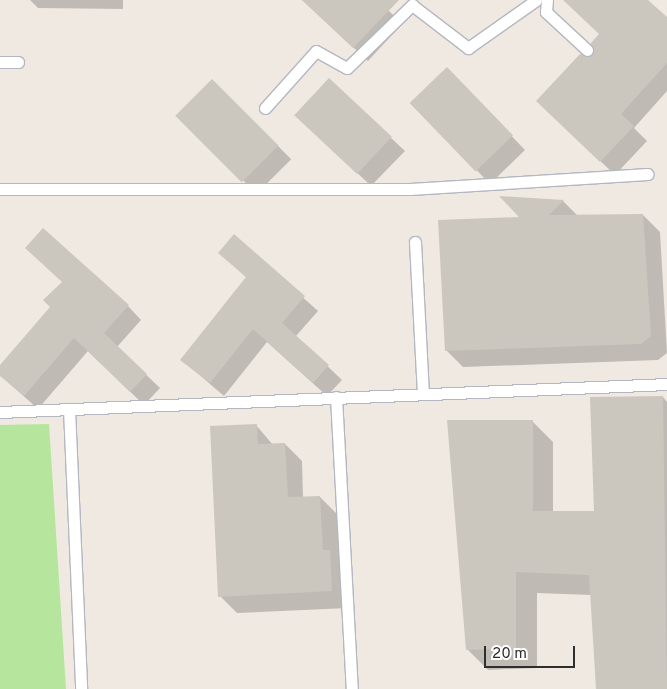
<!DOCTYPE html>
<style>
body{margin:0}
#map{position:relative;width:667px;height:689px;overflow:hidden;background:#efe9e1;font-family:Overpass,sans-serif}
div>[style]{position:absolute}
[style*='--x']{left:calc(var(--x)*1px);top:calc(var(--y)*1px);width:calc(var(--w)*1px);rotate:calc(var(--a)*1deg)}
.green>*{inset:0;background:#b6e59e}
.shadow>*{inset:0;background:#0003;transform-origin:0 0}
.building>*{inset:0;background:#cbc7bf;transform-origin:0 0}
.roads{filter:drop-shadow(1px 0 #b4b7c1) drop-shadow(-1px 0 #b4b7c1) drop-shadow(0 1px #b4b7c1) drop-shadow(0 -1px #b4b7c1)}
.lane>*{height:11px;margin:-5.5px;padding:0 5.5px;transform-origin:5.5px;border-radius:5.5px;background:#fff}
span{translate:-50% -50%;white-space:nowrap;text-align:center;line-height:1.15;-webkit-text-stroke:4px #fff;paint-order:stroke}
.scale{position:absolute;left:484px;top:646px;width:91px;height:22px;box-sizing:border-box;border:2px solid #2e2e2e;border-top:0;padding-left:6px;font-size:15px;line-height:18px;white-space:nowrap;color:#2e2e2e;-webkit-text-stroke:4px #fff;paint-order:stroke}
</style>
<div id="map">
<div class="green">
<div style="clip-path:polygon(49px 424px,66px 689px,0 689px,0 425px)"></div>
</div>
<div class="shadow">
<div style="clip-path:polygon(30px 0,123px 0,123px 9px,38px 8px)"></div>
<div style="clip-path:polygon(302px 0,378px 0,402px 24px,368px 61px)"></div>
<div style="clip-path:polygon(576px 0,646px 0,667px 19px,667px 91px,634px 128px,647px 141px,615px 175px,551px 114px,594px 56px,601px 35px)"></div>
<div style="left:212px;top:80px;width:112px;height:49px;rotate:45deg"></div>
<div style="clip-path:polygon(329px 80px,405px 151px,371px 186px,310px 128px)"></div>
<div style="clip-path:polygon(461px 83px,525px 150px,490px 184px,412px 103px)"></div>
<div style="clip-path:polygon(502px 197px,563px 201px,578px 216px,643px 215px,660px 232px,667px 353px,658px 360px,463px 367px,446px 350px,522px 218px)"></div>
<div style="clip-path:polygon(234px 236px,318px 311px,296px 336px,342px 380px,327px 396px,267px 342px,224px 396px,182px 360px,247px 278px,220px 253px)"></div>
<div style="clip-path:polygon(128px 306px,141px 320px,117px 347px,160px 388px,144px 405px,88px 351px,38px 409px,0 375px,0 367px)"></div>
<div style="clip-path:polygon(663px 397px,667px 402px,667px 689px,598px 689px,591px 595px,537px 593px,537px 668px,488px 670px,467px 649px,532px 421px,553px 442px,553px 512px,596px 512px)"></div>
<div style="clip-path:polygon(256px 425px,273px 445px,285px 444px,302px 461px,303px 498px,320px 497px,337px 514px,348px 608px,237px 613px,220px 596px)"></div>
</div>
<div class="building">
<div style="clip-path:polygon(302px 0,399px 0,353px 48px)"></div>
<div style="clip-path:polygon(563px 0,648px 0,667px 17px,667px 63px,621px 114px,634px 126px,600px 162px,536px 101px,580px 54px,592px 55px,591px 43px,599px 34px)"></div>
<div style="left:447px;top:67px;width:95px;height:52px;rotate:46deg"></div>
<div style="left:329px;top:78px;width:86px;height:51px;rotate:43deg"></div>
<div style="left:212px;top:79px;width:94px;height:52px;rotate:45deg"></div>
<div style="clip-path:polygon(499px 196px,564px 200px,549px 215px,643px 214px,651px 336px,641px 344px,445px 351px,438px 220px,519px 217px)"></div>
<div style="clip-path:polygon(43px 228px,129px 305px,104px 333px,147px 374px,130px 392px,74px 338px,24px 396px,0 376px,0 365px,50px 307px,43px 300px,62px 282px,25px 248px)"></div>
<div style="clip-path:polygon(234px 234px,305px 296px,282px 323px,329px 365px,313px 383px,253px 329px,210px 383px,180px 360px,246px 277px,218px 253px)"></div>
<div style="clip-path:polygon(663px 396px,667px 689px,596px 689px,589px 575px,516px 572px,516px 648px,466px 650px,447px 420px,533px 420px,533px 511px,594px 511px,590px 397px)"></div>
<div style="clip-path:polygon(257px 424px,258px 444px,285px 443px,288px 497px,320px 496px,323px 550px,330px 550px,332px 591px,218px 597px,210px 426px)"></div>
</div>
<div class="roads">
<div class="lane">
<div style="--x:547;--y:0;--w:12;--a:95"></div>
<div style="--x:546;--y:12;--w:56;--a:42.8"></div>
<div style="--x:0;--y:62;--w:18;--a:0"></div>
<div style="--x:265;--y:108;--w:76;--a:-48.2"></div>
<div style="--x:316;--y:51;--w:35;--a:29"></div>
<div style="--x:347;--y:68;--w:91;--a:-44.1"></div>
<div style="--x:412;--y:5;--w:71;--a:37.5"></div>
<div style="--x:468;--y:48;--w:83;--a:-35.2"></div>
<div style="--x:0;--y:189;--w:410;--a:0"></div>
<div style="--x:410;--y:189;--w:238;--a:-3.6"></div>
<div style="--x:415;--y:242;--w:151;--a:87"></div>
<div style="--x:336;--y:397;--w:292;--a:86.9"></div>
<div style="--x:69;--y:409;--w:280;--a:87.5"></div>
<div style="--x:0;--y:412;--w:668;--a:-2.4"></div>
</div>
</div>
<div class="scale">20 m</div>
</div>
